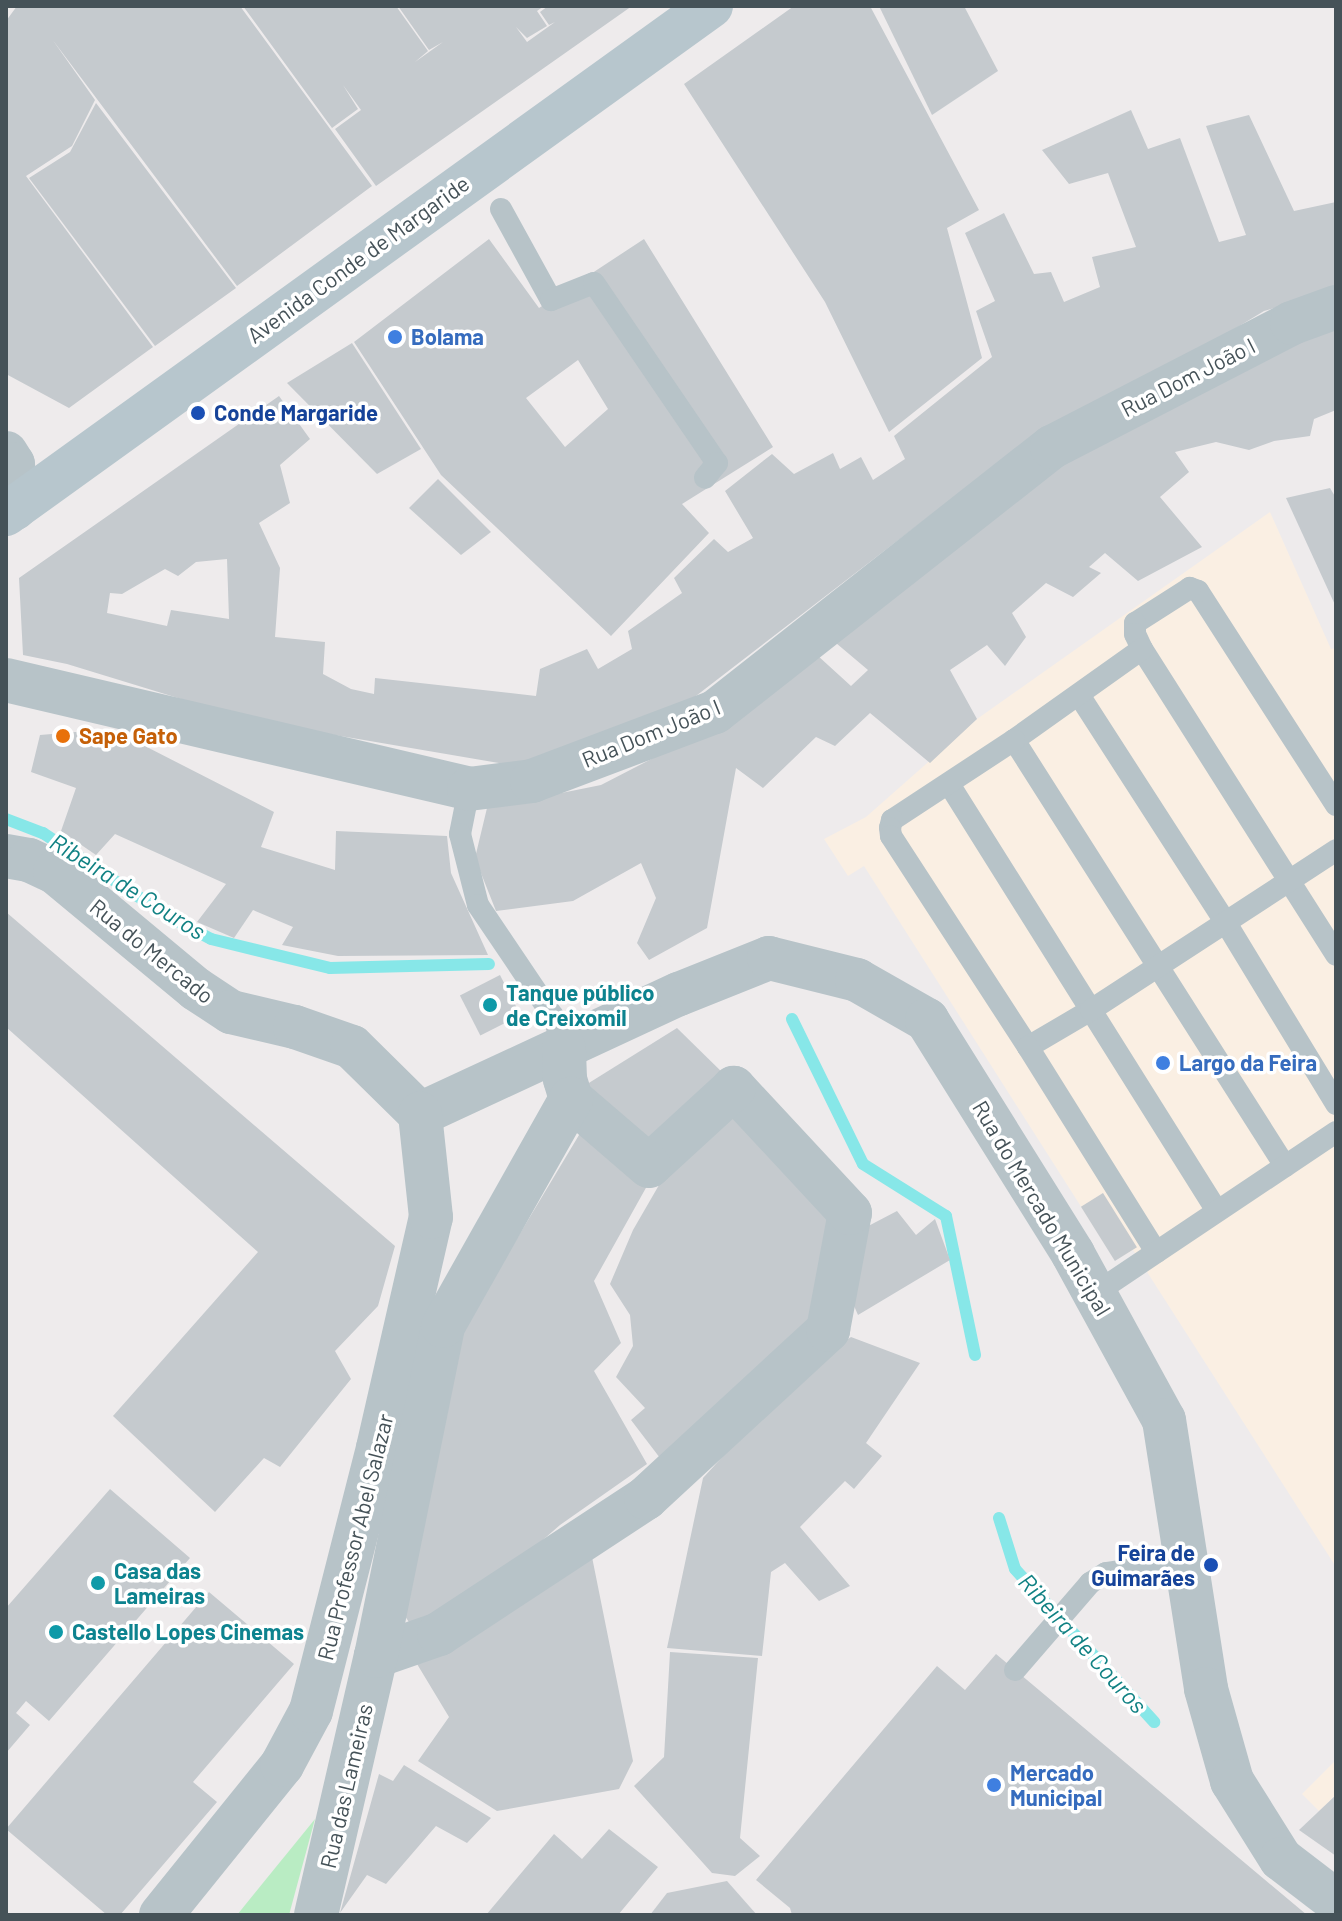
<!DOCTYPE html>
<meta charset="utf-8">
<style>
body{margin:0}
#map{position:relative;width:1342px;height:1921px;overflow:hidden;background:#eeebec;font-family:Barlow,sans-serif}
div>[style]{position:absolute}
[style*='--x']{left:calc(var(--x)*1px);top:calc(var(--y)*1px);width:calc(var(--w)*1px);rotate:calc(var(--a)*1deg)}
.commercial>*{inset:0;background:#faefe3}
.green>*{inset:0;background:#b9ecc3}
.stream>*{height:12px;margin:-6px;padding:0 6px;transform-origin:6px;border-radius:6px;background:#87e7e8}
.building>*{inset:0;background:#c5cace;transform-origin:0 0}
.service>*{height:22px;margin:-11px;padding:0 11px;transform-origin:11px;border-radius:11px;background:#b7c3c8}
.minor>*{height:44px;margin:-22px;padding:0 22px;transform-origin:22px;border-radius:22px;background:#b7c3c8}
.secondary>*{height:44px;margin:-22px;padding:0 22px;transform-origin:22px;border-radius:22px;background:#b7c6cd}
.dots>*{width:22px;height:22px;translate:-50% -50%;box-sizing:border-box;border:4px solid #fff;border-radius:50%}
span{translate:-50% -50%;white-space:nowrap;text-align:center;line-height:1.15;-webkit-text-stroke:7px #fff;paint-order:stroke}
.street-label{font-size:22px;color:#455258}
.shop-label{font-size:22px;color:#366cbe;font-weight:700}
.left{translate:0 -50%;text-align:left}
.transit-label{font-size:22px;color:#164399;font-weight:700}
.right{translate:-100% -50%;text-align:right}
.food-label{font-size:22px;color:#c56008;font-weight:700}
.culture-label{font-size:22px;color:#0d838f;font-weight:700}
.water-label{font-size:24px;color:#108183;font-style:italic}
.frame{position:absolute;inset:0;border:8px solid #455258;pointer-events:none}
</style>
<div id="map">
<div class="commercial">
<div style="clip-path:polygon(1270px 512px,1331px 649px,1336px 648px,1336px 1567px,1133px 1250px,1115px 1260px,864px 866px,848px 876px,824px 839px,866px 817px,977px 719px)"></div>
<div style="clip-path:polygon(1336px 1760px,1336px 1795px,1319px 1811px,1302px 1794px)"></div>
</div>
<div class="green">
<div style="clip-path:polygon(315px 1819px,289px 1915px,237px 1915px)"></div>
</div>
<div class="stream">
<div style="--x:6;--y:819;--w:40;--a:21"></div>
<div style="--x:43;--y:833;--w:151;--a:33.7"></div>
<div style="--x:169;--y:917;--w:47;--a:27.6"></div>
<div style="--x:211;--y:939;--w:122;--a:13.7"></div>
<div style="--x:330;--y:968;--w:159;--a:-1.4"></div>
<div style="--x:792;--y:1019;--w:161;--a:63.9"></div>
<div style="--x:863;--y:1164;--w:98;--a:32.1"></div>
<div style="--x:946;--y:1216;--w:142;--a:78.2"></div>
<div style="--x:999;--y:1518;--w:53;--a:72.6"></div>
<div style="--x:1015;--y:1569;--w:207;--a:47.7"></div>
</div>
<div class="building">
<div style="clip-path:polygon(17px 6px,240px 6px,372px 186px,237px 286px,52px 39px,95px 100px,72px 146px,26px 176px,153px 347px,69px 408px,6px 374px,6px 21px)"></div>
<div style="clip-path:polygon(243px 6px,396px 6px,428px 51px,415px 62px,443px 42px,429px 50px,398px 6px,544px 6px,537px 11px,547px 26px,527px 38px,516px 27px,527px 42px,555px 22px,549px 25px,540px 12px,548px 6px,632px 6px,376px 186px,335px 129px,361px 110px,343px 85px,358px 109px,332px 128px)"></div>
<div style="clip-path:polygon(794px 6px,870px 6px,979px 210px,947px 228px,982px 358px,889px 432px,825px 302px,684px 84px)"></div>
<div style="clip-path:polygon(879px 6px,964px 6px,998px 71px,932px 115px)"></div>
<div style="clip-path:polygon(96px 103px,236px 288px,155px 346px,29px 178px,70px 152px)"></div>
<div style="clip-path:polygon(evenodd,1131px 110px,1148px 149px,1180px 138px,1219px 242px,1246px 235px,1206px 126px,1249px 115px,1294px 211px,1336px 202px,1336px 290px,1264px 311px,940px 508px,692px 699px,534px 769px,253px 721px,67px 664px,23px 655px,19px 578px,279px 396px,310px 439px,280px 465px,290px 503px,259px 523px,280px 568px,275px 637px,325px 642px,323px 674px,351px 689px,374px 694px,375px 678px,536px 696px,540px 669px,587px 649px,598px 669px,632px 649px,628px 631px,682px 593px,674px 578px,714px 539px,728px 552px,753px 538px,725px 491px,772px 454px,794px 474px,833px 453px,840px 469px,861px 457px,873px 480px,905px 459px,894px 436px,992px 357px,976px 311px,995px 301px,965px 233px,1004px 213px,1034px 274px,1051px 272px,1064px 302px,1100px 287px,1092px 257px,1136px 247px,1108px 173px,1069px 184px,1042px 150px,1131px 110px,227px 559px,229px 619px,171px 610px,167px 626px,107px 613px,110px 593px,122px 594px,165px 569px,178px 576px,196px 562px,227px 559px)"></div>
<div style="clip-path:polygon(evenodd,489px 239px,539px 308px,644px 239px,773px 447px,682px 504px,709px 533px,611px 636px,441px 475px,354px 342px,489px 239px,578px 360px,608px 409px,565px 447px,526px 398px,578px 360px)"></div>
<div style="clip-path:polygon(1336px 319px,1336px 410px,1314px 419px,1310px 436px,1274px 441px,1249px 450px,1216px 442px,1175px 452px,1189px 472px,1160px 497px,1202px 547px,1138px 581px,1105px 553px,1089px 567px,1101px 573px,1073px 597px,1046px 583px,1012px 613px,1026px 637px,1005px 666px,987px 645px,950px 670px,977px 719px,930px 763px,870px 713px,835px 746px,816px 737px,763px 788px,736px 768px,707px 928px,649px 960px,637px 943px,656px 898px,641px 863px,573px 901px,496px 911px,475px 858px,487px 808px,601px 785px,698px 735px,817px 655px,851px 686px,868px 670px,836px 643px,1000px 508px,1114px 428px)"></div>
<div style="clip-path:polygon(352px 343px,421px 449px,377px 474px,287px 383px)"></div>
<div style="clip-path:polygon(438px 479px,491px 532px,461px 555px,409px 508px)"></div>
<div style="clip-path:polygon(1330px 488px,1336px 498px,1336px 607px,1286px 498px)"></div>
<div style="clip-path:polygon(87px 731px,141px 744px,274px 812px,261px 847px,335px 870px,336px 831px,447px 836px,451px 873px,488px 955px,338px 956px,282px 945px,293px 927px,253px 910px,234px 938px,197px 922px,226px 884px,115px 834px,96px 855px,61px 831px,76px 788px,31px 772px,40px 735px)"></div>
<div style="clip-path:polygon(6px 912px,395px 1246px,378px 1306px,335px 1351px,351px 1379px,280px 1467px,264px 1458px,215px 1512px,113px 1416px,258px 1252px,6px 1027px)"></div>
<div style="left:500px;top:975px;width:45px;height:45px;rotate:63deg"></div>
<div style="clip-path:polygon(677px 1028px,729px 1079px,645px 1154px,584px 1086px)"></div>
<div style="clip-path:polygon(733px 1101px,842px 1212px,821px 1329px,660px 1458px,631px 1420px,645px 1408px,616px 1377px,633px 1346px,630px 1315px,610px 1284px,633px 1230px,670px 1166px)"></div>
<div style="clip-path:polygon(582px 1130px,652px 1177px,594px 1281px,621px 1343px,594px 1371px,647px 1464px,560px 1525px,474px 1600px,415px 1632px,397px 1603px,464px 1327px)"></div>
<div style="left:1103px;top:1193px;width:64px;height:26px;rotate:58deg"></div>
<div style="clip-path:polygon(897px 1211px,916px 1235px,935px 1219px,950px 1260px,858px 1315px,844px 1283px,853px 1234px)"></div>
<div style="clip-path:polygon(851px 1337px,920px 1363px,866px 1443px,882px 1456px,854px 1489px,845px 1481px,800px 1527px,850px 1586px,819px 1601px,785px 1563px,771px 1572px,762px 1656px,667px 1648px,703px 1478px,801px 1371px)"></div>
<div style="clip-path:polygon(110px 1489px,190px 1558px,49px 1721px,26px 1701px,16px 1713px,30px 1725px,6px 1753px,6px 1608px)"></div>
<div style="clip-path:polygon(590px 1547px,633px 1761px,619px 1789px,497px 1811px,418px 1761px,449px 1717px,414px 1659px)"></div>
<div style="clip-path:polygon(209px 1592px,294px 1664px,193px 1782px,217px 1802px,120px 1915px,107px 1915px,6px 1829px)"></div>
<div style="clip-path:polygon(670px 1652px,758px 1658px,740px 1838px,760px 1856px,735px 1876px,712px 1873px,634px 1786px,664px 1757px)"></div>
<div style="clip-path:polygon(996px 1654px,1307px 1915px,792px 1915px,790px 1908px,756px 1880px,937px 1666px,965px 1690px)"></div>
<div style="clip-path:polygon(404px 1765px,491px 1818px,467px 1843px,436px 1826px,386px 1884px,367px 1875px,340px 1913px,379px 1774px,393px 1781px)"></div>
<div style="clip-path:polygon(1336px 1795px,1336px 1856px,1299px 1830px)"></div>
<div style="clip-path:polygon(609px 1829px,658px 1867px,618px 1915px,486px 1915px,554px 1834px,582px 1859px)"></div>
<div style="clip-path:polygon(727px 1881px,757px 1915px,650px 1915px,667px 1893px)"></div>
</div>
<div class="service">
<div style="--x:501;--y:209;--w:104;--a:61.2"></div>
<div style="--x:551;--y:300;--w:46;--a:-21.6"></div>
<div style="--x:594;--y:283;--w:218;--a:55.7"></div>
<div style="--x:717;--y:463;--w:19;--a:129"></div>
<div style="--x:1142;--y:649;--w:362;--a:57.6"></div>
<div style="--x:1079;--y:695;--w:271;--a:57.2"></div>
<div style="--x:1226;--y:923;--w:212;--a:58.7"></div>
<div style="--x:1014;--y:740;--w:505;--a:57.54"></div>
<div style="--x:949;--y:784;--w:504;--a:57.89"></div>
<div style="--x:469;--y:789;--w:46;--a:101.3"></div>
<div style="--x:460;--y:834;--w:73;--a:75.8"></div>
<div style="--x:478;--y:905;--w:134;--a:56"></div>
<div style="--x:553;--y:1016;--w:34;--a:71"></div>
<div style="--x:1336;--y:805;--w:255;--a:-122.8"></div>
<div style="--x:1198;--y:591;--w:9;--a:-159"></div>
<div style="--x:1190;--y:588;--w:65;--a:147.5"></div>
<div style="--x:1135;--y:623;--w:11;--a:90"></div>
<div style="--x:1135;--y:634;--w:17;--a:65"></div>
<div style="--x:1142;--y:649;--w:157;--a:144.6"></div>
<div style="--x:1014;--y:740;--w:146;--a:146.7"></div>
<div style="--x:892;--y:820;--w:8;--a:104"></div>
<div style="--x:890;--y:828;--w:8;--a:83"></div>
<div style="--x:891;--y:836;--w:252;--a:57"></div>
<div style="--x:1028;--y:1047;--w:73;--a:-30.4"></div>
<div style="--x:1091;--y:1010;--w:293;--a:-33.1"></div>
<div style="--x:1028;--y:1047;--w:242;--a:58"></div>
<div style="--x:1094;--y:1294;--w:291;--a:-33.8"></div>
<div style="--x:1015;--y:1670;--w:115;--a:-49.2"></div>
<div style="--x:1090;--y:1583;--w:19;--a:-32"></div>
<div style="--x:1106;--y:1573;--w:79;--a:-8.7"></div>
</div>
<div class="minor">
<div style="--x:6;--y:453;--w:13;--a:58"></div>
<div style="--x:13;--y:464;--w:44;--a:87.4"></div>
<div style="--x:6;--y:680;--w:476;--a:13.2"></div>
<div style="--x:469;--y:789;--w:64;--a:-7.2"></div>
<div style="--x:532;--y:781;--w:196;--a:-20.7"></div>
<div style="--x:715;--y:712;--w:429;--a:-38.2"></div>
<div style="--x:1052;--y:447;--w:270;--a:-27.3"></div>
<div style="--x:1292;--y:323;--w:47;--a:-20"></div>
<div style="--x:6;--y:856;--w:23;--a:10"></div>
<div style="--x:29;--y:860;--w:29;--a:25"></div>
<div style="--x:55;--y:872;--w:183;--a:39.7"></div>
<div style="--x:196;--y:989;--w:42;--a:33.3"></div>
<div style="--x:231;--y:1012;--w:66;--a:13.2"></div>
<div style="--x:295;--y:1027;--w:60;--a:19.3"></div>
<div style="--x:352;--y:1047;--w:95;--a:44.6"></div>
<div style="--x:420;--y:1114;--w:285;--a:-24.9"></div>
<div style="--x:679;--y:994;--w:97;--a:-21.8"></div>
<div style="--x:769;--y:958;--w:91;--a:14"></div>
<div style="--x:857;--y:980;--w:81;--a:29.7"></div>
<div style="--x:927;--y:1020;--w:276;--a:58"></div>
<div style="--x:1073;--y:1254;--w:189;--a:61.3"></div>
<div style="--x:1164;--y:1420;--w:272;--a:81.1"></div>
<div style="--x:1206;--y:1689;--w:96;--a:74.2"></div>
<div style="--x:1232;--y:1781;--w:92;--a:57.9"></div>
<div style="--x:1281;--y:1859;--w:69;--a:37.4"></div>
<div style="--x:376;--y:1656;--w:67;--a:-19.2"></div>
<div style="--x:439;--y:1634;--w:248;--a:-33.3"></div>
<div style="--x:646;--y:1498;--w:248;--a:-42.7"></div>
<div style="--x:828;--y:1330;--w:119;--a:-79.4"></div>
<div style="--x:850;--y:1213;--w:171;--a:-132.9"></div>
<div style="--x:734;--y:1088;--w:115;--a:137.5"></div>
<div style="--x:649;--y:1166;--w:103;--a:-139.3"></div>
<div style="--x:571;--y:1099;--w:21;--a:-107"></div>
<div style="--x:565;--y:1079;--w:31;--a:-92"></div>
<div style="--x:161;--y:1915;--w:193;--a:-51.1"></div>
<div style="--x:282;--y:1765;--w:61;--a:-61.8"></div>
<div style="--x:311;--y:1711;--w:271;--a:-75.7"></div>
<div style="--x:378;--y:1448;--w:237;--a:-77.1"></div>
<div style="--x:431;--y:1217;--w:104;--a:-96.1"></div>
<div style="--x:316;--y:1915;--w:266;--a:-77"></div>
<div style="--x:376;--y:1656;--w:337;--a:-78.5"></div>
<div style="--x:443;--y:1326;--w:261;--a:-60.6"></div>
</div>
<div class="secondary">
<div style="--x:6;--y:514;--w:869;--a:-35.78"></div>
</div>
<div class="dots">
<div style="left:395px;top:337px;background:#3f7fe0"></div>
<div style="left:198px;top:413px;background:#1a4fb4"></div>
<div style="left:63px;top:736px;background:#e8710a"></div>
<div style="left:490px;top:1005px;background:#0f9aa8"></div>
<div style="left:1163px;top:1063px;background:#3f7fe0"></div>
<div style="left:1211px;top:1565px;background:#1a4fb4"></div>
<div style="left:98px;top:1583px;background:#0f9aa8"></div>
<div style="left:56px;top:1632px;background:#0f9aa8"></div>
<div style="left:994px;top:1785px;background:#3f7fe0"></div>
</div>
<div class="street-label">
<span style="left:358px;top:259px;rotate:-36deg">Avenida Conde de Margaride</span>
<span style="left:1188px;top:377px;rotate:-27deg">Rua Dom João I</span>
<span style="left:651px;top:733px;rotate:-22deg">Rua Dom João I</span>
<span style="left:152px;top:951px;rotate:39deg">Rua do Mercado</span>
<span style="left:1042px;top:1208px;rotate:59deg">Rua do Mercado Municipal</span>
<span style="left:355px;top:1537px;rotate:-76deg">Rua Professor Abel Salazar</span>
<span style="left:346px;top:1786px;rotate:-77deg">Rua das Lameiras</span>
</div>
<div class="shop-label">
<span class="left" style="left:411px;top:337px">Bolama</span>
<span class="left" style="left:1179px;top:1063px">Largo da Feira</span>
<span class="left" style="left:1010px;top:1785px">Mercado<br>Municipal</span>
</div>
<div class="transit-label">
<span class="left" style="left:214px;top:413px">Conde Margaride</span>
<span class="right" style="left:1195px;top:1565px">Feira de<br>Guimarães</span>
</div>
<div class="food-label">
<span class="left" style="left:79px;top:736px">Sape Gato</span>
</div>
<div class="culture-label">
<span class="left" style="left:506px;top:1005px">Tanque público<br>de Creixomil</span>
<span class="left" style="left:114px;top:1583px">Casa das<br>Lameiras</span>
<span class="left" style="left:72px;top:1632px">Castello Lopes Cinemas</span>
</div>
<div class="water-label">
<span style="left:128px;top:886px;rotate:32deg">Ribeira de Couros</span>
<span style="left:1083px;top:1643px;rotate:48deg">Ribeira de Couros</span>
</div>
<div class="frame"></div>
</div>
